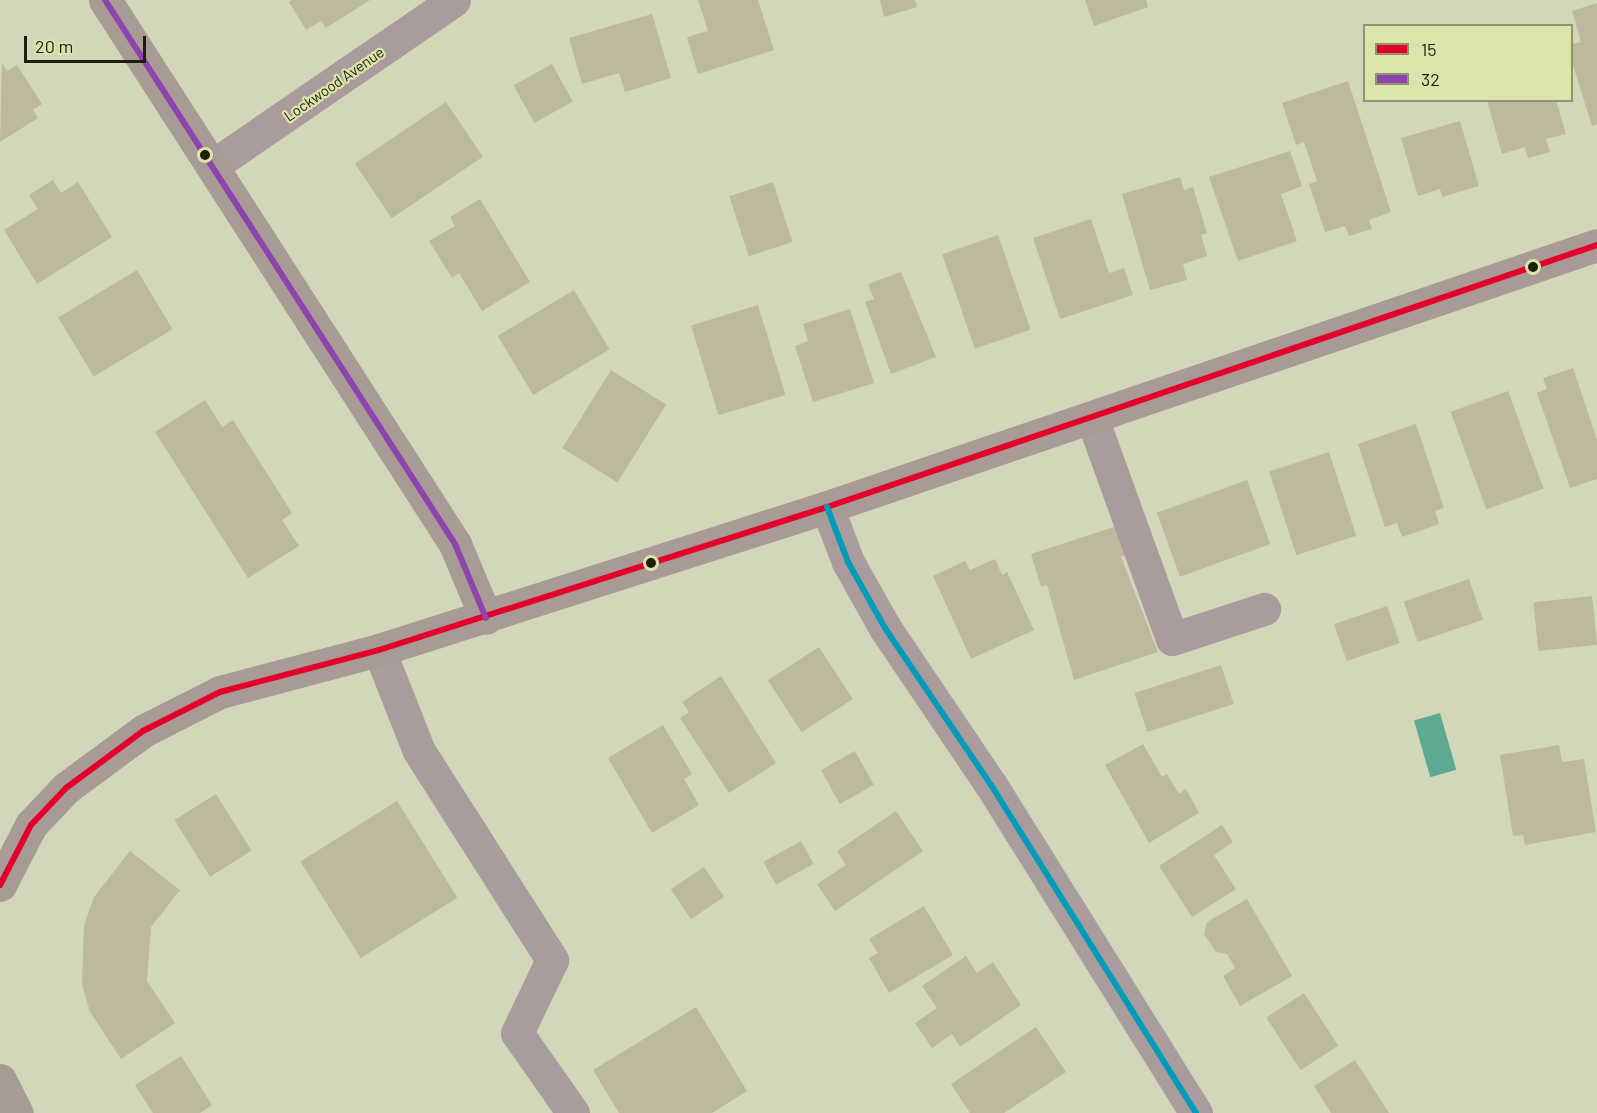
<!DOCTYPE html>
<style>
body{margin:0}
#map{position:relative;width:1597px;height:1113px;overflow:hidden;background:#d3d7b9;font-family:Barlow,sans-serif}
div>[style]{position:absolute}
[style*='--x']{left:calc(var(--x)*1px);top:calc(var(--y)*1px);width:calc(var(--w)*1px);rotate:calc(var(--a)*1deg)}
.water>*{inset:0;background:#5eaa90;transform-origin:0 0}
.building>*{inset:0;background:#bcb99d;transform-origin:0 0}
.minor>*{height:33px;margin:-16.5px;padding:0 16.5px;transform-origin:16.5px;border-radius:16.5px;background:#aa9c9d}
.major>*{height:33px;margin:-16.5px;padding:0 16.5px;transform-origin:16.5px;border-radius:16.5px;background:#a89b95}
.bus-1>*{height:6px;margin:-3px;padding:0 3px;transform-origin:3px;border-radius:3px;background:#e4002b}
.bus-2>*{height:6px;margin:-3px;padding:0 3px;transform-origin:3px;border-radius:3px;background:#8e44ad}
.bus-3>*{height:6px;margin:-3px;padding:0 3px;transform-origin:3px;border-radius:3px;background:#039bba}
.dots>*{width:16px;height:16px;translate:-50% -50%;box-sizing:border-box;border:3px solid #dce4ac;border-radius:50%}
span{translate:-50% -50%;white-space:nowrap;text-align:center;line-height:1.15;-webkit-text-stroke:4.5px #dce4ac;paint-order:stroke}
.street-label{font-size:15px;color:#1c1f09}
.legend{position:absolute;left:1363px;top:24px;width:210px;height:78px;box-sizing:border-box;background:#dce4ac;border:2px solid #8f956b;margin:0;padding:8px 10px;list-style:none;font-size:18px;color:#1c1f09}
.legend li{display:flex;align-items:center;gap:12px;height:30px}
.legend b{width:30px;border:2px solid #8f956b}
.scale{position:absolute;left:24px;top:36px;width:122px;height:27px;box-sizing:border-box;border:3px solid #1c1f09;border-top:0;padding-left:8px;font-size:18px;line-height:21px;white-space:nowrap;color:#1c1f09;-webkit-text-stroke:4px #dce4ac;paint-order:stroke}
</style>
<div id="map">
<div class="water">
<div style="left:1440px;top:713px;width:59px;height:27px;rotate:74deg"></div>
</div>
<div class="building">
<div style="clip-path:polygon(292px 0,370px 0,326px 28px,321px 21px,306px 30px,289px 2px)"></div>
<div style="clip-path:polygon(698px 0,758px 0,774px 50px,698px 74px,687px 37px,708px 31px)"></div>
<div style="clip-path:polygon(880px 0,915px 0,917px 7px,884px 17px)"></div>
<div style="clip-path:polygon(1085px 0,1146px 0,1148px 7px,1094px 26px)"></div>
<div style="clip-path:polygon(1597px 3px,1597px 124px,1592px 126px,1572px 62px,1572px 44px,1581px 42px,1572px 11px)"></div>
<div style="clip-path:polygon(652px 14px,671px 78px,625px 92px,619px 73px,582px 84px,569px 38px)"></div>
<div style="clip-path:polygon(2px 63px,7px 71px,17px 65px,42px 104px,33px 110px,38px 118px,0 142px)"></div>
<div style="left:552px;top:64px;width:43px;height:44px;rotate:61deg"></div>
<div style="clip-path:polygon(1348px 81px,1391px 212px,1369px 220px,1372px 229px,1349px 236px,1345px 226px,1325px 232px,1309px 184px,1317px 181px,1304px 142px,1296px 145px,1282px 103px)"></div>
<div style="clip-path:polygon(1487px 100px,1556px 100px,1566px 134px,1546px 139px,1550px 152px,1528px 158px,1525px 147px,1502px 154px)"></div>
<div style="left:446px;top:102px;width:66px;height:110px;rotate:56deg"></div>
<div style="clip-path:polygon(1460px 121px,1479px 186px,1442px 197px,1440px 189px,1418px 196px,1401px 138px)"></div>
<div style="clip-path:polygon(1290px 151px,1302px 186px,1281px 194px,1297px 241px,1238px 261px,1209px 177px)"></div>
<div style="clip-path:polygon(1180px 177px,1184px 190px,1193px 187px,1207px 233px,1201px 235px,1207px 256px,1183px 264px,1187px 280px,1150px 290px,1122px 194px)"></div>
<div style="clip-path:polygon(53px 180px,61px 193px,78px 182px,112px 237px,37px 284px,4px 230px,38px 209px,29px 195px)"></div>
<div style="left:773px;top:182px;width:63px;height:46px;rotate:72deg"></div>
<div style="clip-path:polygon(480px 199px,530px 282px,482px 311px,459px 273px,452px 278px,429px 241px,455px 226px,450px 217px)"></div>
<div style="clip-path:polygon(1091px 219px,1109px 273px,1124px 268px,1133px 295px,1060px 319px,1033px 238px)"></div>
<div style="left:998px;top:235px;width:100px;height:59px;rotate:71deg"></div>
<div style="left:137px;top:270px;width:69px;height:92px;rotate:59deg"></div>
<div style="clip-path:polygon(901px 272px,936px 357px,891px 374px,865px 302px,874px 299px,868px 284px)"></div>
<div style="left:574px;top:290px;width:69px;height:89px;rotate:59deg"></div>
<div style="left:758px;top:305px;width:94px;height:70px;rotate:73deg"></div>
<div style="clip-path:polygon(850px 309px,874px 383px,813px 402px,795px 346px,808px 341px,803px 324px)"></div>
<div style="clip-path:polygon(1573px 368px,1597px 440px,1597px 479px,1570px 488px,1537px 393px,1547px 389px,1543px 378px)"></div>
<div style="left:611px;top:370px;width:65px;height:92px;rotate:32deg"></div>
<div style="left:1508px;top:391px;width:104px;height:61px;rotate:70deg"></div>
<div style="clip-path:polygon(205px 400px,222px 427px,233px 420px,292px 513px,282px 520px,299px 546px,248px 578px,155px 432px)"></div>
<div style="clip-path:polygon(1416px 424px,1444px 508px,1435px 511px,1439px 524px,1402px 537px,1397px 523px,1385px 527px,1358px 444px)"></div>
<div style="left:1329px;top:452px;width:88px;height:63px;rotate:72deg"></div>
<div style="left:1247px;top:480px;width:68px;height:96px;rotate:70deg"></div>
<div style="clip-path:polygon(1117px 526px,1126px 555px,1121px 557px,1158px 652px,1074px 680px,1047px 585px,1041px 587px,1031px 554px)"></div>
<div style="clip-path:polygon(995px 559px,1002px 575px,1007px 572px,1034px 630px,971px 659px,933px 576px,965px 561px,970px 570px)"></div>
<div style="left:1469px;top:579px;width:43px;height:69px;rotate:71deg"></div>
<div style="left:1592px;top:596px;width:49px;height:59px;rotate:84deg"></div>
<div style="left:1387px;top:606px;width:39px;height:56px;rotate:71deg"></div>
<div style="left:819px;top:647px;width:62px;height:61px;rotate:57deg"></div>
<div style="left:1221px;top:665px;width:41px;height:91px;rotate:72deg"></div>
<div style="clip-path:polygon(721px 676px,776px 763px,729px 793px,680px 718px,689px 712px,682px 702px)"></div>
<div style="clip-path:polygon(663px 725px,692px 774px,684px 779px,699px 805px,652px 833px,608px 758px)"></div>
<div style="clip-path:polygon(1143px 744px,1162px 777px,1167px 774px,1179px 794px,1186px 789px,1199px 813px,1149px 843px,1105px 765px)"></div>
<div style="clip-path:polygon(1559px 745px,1562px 762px,1584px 759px,1596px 832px,1525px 845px,1523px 835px,1513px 836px,1500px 755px)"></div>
<div style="left:855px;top:751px;width:39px;height:39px;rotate:61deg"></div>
<div style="left:216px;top:794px;width:67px;height:49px;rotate:58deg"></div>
<div style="left:397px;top:801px;width:114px;height:114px;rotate:58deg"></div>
<div style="clip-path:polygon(896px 811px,923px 851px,835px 911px,817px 884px,846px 865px,837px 851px)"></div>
<div style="clip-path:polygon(1222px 825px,1233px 842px,1214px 855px,1236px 889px,1192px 917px,1159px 866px)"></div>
<div style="left:801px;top:841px;width:26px;height:43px;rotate:61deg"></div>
<div style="clip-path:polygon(130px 851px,180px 890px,151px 927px,147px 981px,175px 1023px,121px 1059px,90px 1012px,82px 984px,84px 925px,94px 897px)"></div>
<div style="left:704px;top:867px;width:36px;height:40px;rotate:56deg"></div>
<div style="clip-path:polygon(1247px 899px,1292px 976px,1240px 1006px,1223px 976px,1235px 968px,1227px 954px,1216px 952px,1204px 934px,1207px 922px)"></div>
<div style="clip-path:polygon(924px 906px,953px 955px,889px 993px,869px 958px,878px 953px,869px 939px)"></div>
<div style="clip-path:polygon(966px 956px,977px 973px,993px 962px,1021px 1005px,960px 1047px,952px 1034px,932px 1048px,915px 1023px,937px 1008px,922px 986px)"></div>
<div style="left:1304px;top:993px;width:63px;height:45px;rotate:57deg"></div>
<div style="clip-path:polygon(696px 1007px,747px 1091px,712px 1113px,619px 1113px,593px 1070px)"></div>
<div style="clip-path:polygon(1036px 1027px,1066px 1072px,1004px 1113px,970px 1113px,951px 1084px)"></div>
<div style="clip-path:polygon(181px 1056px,212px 1105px,200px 1113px,153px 1113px,135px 1085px)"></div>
<div style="clip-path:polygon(1355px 1060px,1389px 1113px,1331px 1113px,1314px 1086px)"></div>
</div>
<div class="minor">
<div style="--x:212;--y:166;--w:293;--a:-34.4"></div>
<div style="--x:1092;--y:418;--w:235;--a:70.1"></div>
<div style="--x:1172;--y:639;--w:97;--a:-18.1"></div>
<div style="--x:827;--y:507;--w:59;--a:69.1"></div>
<div style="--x:848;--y:562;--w:76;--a:60.7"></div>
<div style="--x:885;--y:628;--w:189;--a:56"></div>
<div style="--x:991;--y:785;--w:387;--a:58"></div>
<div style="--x:379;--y:650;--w:109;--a:68.4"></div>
<div style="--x:419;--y:751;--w:248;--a:57.5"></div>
<div style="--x:552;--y:960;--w:81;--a:115.6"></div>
<div style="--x:517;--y:1033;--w:98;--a:55"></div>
</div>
<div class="major">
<div style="--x:105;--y:0;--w:647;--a:57.24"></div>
<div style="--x:455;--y:544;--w:80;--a:67.3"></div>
<div style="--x:0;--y:885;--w:68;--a:-62.7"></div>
<div style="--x:31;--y:825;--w:51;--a:-46.6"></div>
<div style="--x:66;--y:788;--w:96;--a:-36.5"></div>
<div style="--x:143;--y:731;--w:86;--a:-26.9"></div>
<div style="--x:220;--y:692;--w:164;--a:-14.8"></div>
<div style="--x:379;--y:650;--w:470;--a:-17.7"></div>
<div style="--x:827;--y:507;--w:813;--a:-18.79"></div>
<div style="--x:0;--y:1080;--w:37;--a:63"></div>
</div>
<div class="bus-1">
<div style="--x:0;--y:885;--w:68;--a:-62.7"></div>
<div style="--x:31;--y:825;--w:51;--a:-46.6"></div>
<div style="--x:66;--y:788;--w:96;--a:-36.5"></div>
<div style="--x:143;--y:731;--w:86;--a:-26.9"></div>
<div style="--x:220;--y:692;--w:164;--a:-14.8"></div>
<div style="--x:379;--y:650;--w:470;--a:-17.7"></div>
<div style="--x:827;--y:507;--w:813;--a:-18.79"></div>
</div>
<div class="bus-2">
<div style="--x:105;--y:0;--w:647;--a:57.24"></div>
<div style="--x:455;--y:544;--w:80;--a:67.3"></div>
</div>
<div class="bus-3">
<div style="--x:827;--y:507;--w:59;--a:69.1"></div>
<div style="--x:848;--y:562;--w:76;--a:60.7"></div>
<div style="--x:885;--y:628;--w:189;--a:56"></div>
<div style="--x:991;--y:785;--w:387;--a:58"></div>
</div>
<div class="dots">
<div style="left:205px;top:155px;background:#1c1f09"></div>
<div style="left:1533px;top:267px;background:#1c1f09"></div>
<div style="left:651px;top:563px;background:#1c1f09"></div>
</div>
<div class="street-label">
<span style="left:334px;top:84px;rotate:-35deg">Lockwood Avenue</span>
</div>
<ul class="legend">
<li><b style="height:8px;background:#e4002b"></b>15</li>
<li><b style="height:8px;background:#8e44ad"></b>32</li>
</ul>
<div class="scale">20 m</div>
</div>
